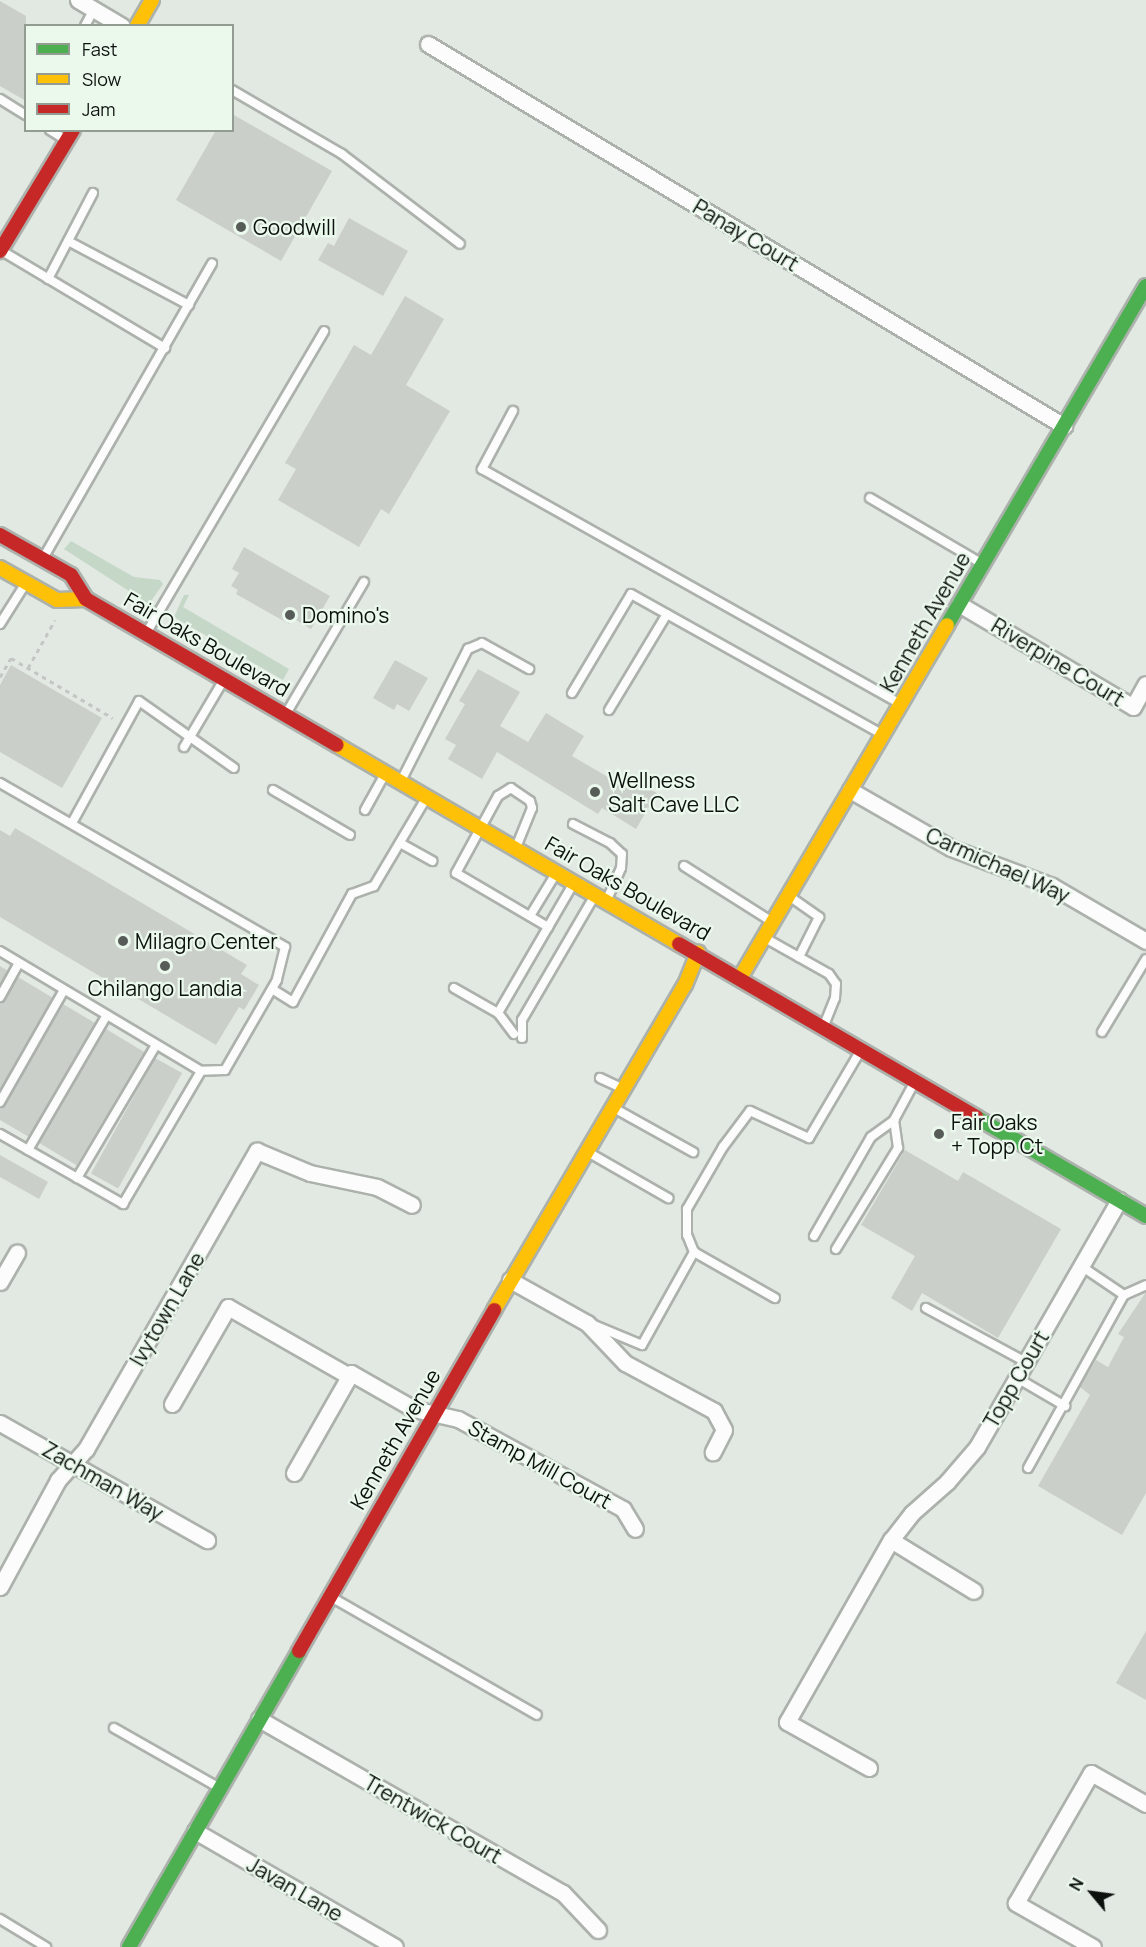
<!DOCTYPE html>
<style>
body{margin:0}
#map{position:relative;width:1146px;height:1947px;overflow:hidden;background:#e2e8e2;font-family:Manrope,sans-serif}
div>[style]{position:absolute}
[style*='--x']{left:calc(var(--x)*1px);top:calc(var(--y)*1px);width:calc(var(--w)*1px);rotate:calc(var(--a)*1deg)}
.green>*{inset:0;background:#c5d8c8}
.building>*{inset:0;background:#cacfca;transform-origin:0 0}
.path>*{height:3px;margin-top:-1.5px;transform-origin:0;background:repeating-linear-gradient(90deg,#c4c6c4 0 4.5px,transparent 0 9px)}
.roads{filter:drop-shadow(2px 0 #acb1ac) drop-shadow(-2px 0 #acb1ac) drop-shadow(0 2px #acb1ac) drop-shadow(0 -2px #acb1ac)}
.lane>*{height:8px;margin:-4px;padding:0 4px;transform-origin:4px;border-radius:4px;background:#fbfcfb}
.street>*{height:15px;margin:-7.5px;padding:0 7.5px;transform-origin:7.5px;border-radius:7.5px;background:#fbfcfb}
.fast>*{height:14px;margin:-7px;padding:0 7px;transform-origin:7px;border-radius:7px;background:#4caf50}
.slow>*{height:14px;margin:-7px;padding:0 7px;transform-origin:7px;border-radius:7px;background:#ffc107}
.jam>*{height:14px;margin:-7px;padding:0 7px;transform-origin:7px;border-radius:7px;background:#c62828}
.dots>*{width:16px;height:16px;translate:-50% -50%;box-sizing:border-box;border:3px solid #ebf9ed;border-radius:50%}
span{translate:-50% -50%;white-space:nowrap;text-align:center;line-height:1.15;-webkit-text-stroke:4.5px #ebf9ed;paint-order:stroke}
.poi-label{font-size:21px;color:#0d110d}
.left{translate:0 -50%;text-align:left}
.street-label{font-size:21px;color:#0d110d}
.legend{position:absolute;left:24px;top:24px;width:210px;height:108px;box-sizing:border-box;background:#ebf9ed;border:2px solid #929c93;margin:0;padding:8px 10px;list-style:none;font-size:18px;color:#0d110d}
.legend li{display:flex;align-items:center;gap:12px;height:30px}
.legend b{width:30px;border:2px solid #929c93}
.north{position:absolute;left:1062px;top:1863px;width:60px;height:60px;-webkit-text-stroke:4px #ebf9ed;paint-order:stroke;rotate:299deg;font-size:16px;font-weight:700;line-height:24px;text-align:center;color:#0d110d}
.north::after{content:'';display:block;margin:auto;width:21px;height:27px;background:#0d110d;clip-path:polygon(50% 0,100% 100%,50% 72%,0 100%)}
</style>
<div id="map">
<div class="green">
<div style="clip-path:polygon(71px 541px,134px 577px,160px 580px,163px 584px,149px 604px,64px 549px)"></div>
<div style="clip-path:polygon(184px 595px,189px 595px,183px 607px,289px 669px,283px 680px,174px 617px)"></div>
</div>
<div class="building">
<div style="clip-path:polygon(0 1px,26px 16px,26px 101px,0 86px)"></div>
<div style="clip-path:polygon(232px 114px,332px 171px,281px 261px,176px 200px,216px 130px,232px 130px)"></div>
<div style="clip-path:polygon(349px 218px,408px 251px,383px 296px,318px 260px,328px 243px,334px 246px)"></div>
<div style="clip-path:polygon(405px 296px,444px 319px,406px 385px,450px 411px,389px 514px,381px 509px,359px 547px,278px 500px,296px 469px,285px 463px,354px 345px,371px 355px)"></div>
<div style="clip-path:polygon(244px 547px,330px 596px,311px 629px,293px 618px,289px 624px,236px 594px,238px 590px,231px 586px,239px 573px,232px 569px)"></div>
<div style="clip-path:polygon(395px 660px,428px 678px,409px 711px,397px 704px,394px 710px,373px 698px)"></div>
<div style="clip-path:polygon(11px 665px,102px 718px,62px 788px,0 752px,0 685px)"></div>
<div style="clip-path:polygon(478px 669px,520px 692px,500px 726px,528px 742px,546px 713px,584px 736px,572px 756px,630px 790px,636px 781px,657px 793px,636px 829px,602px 808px,598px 814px,497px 752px,482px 779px,448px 759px,456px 745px,445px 739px,465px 704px,459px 701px)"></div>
<div style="clip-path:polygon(15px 828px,247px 965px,241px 974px,259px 985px,244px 1010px,239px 1007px,216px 1045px,0 917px,0 830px,10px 836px)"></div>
<div style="clip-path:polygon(0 966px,8px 971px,0 985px)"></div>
<div style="clip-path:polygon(18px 977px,53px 998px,0 1090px,0 1003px)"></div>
<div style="clip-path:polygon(63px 1004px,95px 1023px,29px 1137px,0 1120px,0 1108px)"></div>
<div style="left:106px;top:1029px;width:45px;height:132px;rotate:31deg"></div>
<div style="left:155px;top:1058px;width:31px;height:132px;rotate:29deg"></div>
<div style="clip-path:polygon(905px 1150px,958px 1181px,963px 1172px,1061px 1229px,998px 1338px,922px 1293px,912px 1311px,891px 1298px,915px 1256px,861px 1225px)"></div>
<div style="clip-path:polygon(0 1155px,48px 1182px,39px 1199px,0 1177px)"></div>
<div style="clip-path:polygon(1146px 1292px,1146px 1493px,1122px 1535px,1038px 1486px,1090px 1395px,1080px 1387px,1096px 1360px,1108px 1367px,1124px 1337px,1118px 1334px)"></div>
<div style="clip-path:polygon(1146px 1631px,1146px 1700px,1116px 1683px)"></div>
</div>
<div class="path">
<div style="--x:28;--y:668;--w:55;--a:-60.6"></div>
<div style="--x:0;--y:677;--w:22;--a:-60"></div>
<div style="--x:11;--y:658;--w:118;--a:30.5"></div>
</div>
<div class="roads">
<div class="lane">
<div style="--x:85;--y:26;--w:19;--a:-62"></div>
<div style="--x:232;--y:90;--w:127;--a:30.2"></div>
<div style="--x:342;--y:154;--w:148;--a:37.3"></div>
<div style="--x:0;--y:99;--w:31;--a:32"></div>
<div style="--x:50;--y:130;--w:19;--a:32"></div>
<div style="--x:68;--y:241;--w:137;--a:27.9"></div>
<div style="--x:2;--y:251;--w:190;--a:30.8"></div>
<div style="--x:48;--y:279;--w:97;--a:-62.4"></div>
<div style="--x:513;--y:411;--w:66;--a:118.1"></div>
<div style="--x:482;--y:469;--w:478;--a:29.3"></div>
<div style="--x:870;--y:498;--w:129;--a:30.4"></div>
<div style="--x:45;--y:555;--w:336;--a:-60.2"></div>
<div style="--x:0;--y:624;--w:45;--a:-57.7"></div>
<div style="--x:147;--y:632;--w:349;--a:-59.5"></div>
<div style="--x:572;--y:693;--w:115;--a:-59.2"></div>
<div style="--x:631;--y:594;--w:287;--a:29.2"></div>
<div style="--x:609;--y:710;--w:112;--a:-58.9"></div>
<div style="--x:287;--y:712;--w:151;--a:-59.4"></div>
<div style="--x:184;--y:747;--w:77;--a:-59.4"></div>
<div style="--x:402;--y:779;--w:146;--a:-63.1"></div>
<div style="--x:468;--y:649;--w:15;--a:-23"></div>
<div style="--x:482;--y:643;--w:54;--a:29"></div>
<div style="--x:0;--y:783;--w:329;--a:29.9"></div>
<div style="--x:285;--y:947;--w:34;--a:104"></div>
<div style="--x:277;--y:980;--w:104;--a:120"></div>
<div style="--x:225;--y:1070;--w:24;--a:178"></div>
<div style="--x:201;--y:1071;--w:234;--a:-149.2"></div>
<div style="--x:273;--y:790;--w:89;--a:30.3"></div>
<div style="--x:365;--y:810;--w:39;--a:-61"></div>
<div style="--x:72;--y:823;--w:139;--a:-61.2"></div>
<div style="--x:139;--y:701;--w:116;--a:35.2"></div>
<div style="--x:573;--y:824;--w:42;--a:27.2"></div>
<div style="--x:610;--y:843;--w:16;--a:43"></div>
<div style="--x:622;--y:854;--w:14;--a:94"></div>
<div style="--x:621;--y:868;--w:34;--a:114"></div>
<div style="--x:400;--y:843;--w:37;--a:29"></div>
<div style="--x:517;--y:845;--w:40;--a:-68"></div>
<div style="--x:532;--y:808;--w:7;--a:-106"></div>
<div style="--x:530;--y:801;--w:23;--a:-146"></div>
<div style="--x:511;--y:788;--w:15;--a:148"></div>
<div style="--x:498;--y:796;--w:88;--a:118.6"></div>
<div style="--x:456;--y:873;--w:107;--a:30.4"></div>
<div style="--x:684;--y:866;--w:103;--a:32.3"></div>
<div style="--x:789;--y:896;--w:37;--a:35"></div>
<div style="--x:819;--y:917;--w:45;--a:116.6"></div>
<div style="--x:530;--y:916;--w:48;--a:-58.6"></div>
<div style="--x:765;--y:938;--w:73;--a:29.4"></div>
<div style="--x:829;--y:974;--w:12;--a:55"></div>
<div style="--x:836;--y:984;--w:14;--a:94"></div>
<div style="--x:835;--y:998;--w:29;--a:112"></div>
<div style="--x:454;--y:988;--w:51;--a:29.6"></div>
<div style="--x:272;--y:989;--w:25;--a:32"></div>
<div style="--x:293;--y:1002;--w:123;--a:-61.4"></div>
<div style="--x:352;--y:894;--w:23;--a:-20"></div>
<div style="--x:374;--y:886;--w:100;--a:-59.3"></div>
<div style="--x:0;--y:997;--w:39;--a:-61"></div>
<div style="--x:1102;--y:1032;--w:85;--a:-58.9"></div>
<div style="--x:514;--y:1034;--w:26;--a:-127"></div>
<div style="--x:498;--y:1013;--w:149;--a:-59.8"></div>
<div style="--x:522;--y:1038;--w:18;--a:-90"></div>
<div style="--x:522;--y:1020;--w:143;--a:-59.7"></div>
<div style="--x:600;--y:1078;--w:21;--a:25"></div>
<div style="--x:0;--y:1102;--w:129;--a:-60.3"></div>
<div style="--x:612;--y:1107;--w:93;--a:29.1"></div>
<div style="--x:0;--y:1134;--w:142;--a:29.6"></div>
<div style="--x:123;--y:1204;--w:154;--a:-59.6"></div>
<div style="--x:28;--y:1150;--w:156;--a:-59.7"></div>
<div style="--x:586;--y:1151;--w:95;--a:29.8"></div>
<div style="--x:77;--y:1178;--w:155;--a:-59.3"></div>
<div style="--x:814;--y:1236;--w:114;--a:-60.1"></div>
<div style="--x:871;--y:1137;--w:29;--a:-36"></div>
<div style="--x:894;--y:1120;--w:42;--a:-61.6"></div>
<div style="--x:836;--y:1249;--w:119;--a:-58.5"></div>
<div style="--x:898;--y:1148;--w:28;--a:-98"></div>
<div style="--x:694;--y:1252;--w:18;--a:-112"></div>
<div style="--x:687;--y:1235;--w:26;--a:-90"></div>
<div style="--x:687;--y:1209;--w:72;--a:-59.9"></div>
<div style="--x:723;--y:1147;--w:45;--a:-53.1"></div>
<div style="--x:750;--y:1111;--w:65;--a:24.6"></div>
<div style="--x:809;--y:1138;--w:99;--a:-59.5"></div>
<div style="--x:1081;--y:1266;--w:52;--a:34"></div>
<div style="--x:926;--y:1308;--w:114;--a:28.4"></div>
<div style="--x:594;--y:1325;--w:52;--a:22.6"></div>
<div style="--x:642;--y:1345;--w:107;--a:-60.8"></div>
<div style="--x:694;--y:1252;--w:93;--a:29.6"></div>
<div style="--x:1017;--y:1378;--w:56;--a:30.3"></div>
<div style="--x:1028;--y:1468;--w:198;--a:-61"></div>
<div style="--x:1124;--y:1295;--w:24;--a:-24"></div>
<div style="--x:331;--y:1597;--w:237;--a:29.8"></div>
<div style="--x:114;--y:1728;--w:120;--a:29.6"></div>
<div style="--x:0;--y:1919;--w:54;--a:31.3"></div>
</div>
<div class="street">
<div style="--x:78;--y:0;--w:51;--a:30.6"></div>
<div style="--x:428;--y:44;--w:742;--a:30.99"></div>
<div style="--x:959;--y:604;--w:202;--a:30.6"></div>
<div style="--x:1133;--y:707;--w:26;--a:-61"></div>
<div style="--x:850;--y:790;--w:116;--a:29.9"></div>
<div style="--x:951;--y:848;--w:108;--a:20.6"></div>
<div style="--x:1052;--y:886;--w:109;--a:30.3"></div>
<div style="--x:510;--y:1280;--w:88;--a:29.2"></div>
<div style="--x:587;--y:1323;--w:55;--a:46.5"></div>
<div style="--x:625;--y:1363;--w:101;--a:28.3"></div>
<div style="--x:714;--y:1411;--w:21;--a:62"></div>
<div style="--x:724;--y:1430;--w:25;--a:117"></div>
<div style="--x:0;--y:1282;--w:34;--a:-60"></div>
<div style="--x:172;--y:1404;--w:112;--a:-60"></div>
<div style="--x:228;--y:1307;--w:139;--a:29.7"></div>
<div style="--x:0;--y:1423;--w:238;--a:29.5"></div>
<div style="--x:294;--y:1473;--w:115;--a:-60.3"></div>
<div style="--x:351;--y:1373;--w:73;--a:29.7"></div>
<div style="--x:414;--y:1409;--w:45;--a:12.8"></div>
<div style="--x:458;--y:1419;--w:188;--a:28.6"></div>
<div style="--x:623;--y:1509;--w:23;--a:59"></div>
<div style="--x:891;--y:1540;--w:97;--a:31.6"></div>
<div style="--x:0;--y:1587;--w:122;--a:-61.5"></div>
<div style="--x:58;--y:1480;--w:42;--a:-47.9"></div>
<div style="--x:86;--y:1449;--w:344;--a:-60.2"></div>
<div style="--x:257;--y:1151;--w:57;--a:22.5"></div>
<div style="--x:310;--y:1173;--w:68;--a:11.8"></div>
<div style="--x:377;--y:1187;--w:39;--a:27"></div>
<div style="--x:259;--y:1719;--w:350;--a:29.8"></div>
<div style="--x:563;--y:1893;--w:51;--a:46.6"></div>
<div style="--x:869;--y:1768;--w:94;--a:-150.7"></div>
<div style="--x:787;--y:1722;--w:210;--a:-60.3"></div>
<div style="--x:891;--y:1540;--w:34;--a:-52"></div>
<div style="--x:912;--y:1513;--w:47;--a:-41.5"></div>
<div style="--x:947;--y:1482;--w:46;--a:-49.4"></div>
<div style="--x:977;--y:1447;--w:285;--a:-60.1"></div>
<div style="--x:195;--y:1831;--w:231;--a:30.1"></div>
<div style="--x:1093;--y:1947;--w:89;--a:-150.3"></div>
<div style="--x:1016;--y:1903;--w:150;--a:-60"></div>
<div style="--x:1091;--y:1773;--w:63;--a:29.4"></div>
</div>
<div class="fast">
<div style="--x:947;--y:625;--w:393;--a:-59.6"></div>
<div style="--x:976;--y:1117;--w:197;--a:30.2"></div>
<div style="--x:129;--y:1947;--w:341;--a:-60.1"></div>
</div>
<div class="slow">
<div style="--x:137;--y:26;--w:30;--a:-60"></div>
<div style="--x:0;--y:568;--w:65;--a:29.3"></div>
<div style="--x:57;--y:600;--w:29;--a:-2"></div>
<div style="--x:337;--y:745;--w:396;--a:30.2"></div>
<div style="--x:740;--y:978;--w:409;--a:-59.6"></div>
<div style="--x:494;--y:1310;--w:377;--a:-59.6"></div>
<div style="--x:685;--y:985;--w:35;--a:-68"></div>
</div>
<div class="jam">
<div style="--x:0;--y:251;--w:141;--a:-58.9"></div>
<div style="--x:0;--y:535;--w:81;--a:29.4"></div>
<div style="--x:71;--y:575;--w:28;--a:58"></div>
<div style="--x:86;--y:599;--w:290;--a:30.2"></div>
<div style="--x:679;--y:944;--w:344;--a:30.2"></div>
<div style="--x:299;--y:1651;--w:393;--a:-60.2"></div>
</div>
</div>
<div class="dots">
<div style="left:241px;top:227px;background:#585c58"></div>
<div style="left:290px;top:615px;background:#585c58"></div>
<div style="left:595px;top:792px;background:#585c58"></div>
<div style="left:123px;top:941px;background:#585c58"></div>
<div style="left:165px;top:966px;background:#585c58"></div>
<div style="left:939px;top:1134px;background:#585c58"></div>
</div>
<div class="poi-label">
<span class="left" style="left:253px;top:227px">Goodwill</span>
<span class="left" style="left:302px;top:615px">Domino's</span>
<span class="left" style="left:608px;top:792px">Wellness<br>Salt Cave LLC</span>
<span class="left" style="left:135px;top:941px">Milagro Center</span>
<span style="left:165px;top:988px">Chilango Landia</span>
<span class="left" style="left:951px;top:1134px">Fair Oaks<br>+ Topp Ct</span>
</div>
<div class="street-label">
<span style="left:746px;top:235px;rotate:31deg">Panay Court</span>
<span style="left:925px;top:622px;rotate:-60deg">Kenneth Avenue</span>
<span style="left:207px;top:644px;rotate:30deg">Fair Oaks Boulevard</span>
<span style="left:1058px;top:662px;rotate:31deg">Riverpine Court</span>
<span style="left:998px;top:865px;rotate:24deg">Carmichael Way</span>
<span style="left:628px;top:888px;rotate:30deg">Fair Oaks Boulevard</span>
<span style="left:167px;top:1309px;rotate:-60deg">Ivytown Lane</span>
<span style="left:1016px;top:1379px;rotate:-60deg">Topp Court</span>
<span style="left:395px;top:1439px;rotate:-60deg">Kenneth Avenue</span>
<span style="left:540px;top:1464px;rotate:29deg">Stamp Mill Court</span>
<span style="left:103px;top:1481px;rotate:30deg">Zachman Way</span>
<span style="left:433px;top:1819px;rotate:30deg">Trentwick Court</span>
<span style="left:295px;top:1889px;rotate:30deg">Javan Lane</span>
</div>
<ul class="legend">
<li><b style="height:8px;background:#4caf50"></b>Fast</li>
<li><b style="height:8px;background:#ffc107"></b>Slow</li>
<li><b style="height:8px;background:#c62828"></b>Jam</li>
</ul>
<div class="north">N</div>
</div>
